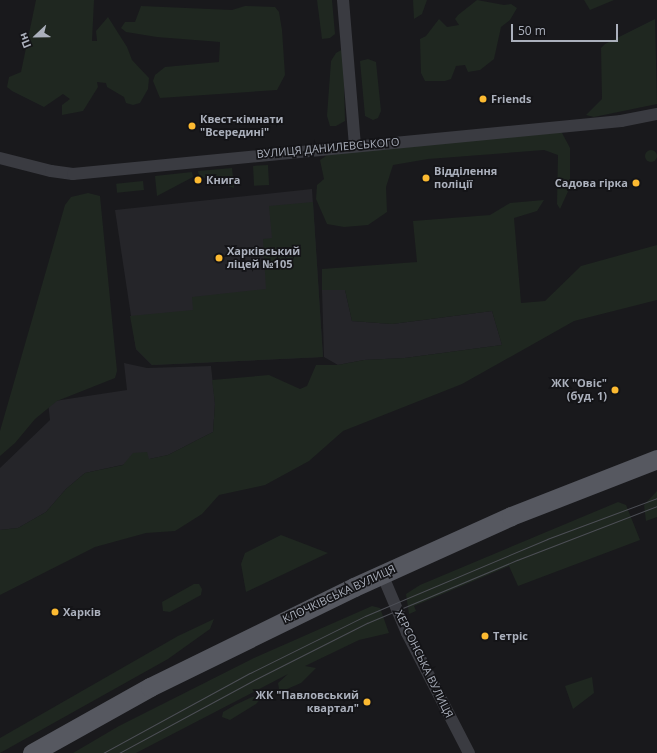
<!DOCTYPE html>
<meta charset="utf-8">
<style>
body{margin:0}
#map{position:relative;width:657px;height:753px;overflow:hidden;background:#19191c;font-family:"Open Sans",sans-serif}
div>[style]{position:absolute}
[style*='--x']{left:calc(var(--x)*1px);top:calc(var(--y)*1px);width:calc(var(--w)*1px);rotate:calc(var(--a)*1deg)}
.built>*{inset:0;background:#252529}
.green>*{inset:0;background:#1f2720;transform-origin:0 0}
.round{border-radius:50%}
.minor>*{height:12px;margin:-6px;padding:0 6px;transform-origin:6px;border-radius:6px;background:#3a3b41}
.primary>*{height:19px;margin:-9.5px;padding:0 9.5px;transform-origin:9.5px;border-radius:9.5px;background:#565860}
.tram>*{height:1px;margin:-0.5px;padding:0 0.5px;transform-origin:0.5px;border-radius:0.5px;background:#4d4f56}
.dots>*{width:11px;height:11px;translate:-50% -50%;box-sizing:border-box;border:2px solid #141417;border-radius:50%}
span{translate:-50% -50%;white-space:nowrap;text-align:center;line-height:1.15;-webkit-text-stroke:3.5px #141417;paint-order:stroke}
.poi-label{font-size:11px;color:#abb0bc;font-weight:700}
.left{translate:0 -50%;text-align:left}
.right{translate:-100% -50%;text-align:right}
.street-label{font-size:11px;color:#abb0bc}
.north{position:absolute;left:16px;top:16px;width:40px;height:40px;-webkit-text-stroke:3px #141417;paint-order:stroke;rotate:248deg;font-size:11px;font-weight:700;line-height:16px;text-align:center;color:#abb0bc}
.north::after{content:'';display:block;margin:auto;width:14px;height:18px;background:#abb0bc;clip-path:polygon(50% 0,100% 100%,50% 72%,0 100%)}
.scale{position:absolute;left:511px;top:24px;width:107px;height:18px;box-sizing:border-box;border:2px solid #abb0bc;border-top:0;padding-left:5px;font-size:12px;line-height:14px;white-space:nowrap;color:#abb0bc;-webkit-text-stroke:3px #141417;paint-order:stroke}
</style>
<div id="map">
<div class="built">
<div style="clip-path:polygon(312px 189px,323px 357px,152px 365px,136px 349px,115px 210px)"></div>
<div style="clip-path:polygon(322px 290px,345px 290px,352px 321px,392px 324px,492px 311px,502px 345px,405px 358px,364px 360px,338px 365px,324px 357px)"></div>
<div style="clip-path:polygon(124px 363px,147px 368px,211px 366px,215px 404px,213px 432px,168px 455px,85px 473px,66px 489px,46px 512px,18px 528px,0 530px,0 468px,50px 420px,48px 402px,127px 390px)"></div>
</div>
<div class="green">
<div style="clip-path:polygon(36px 0,94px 0,92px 41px,97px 41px,96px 31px,108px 17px,127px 47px,132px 60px,149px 78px,148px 89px,140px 103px,133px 105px,126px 103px,124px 97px,107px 87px,106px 83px,97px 82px,98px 87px,83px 111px,62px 115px,62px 105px,70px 99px,63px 94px,44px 107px,12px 91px,7px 87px,9px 77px,21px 72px)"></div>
<div style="clip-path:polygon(317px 0,332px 0,335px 34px,330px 38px,322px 39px)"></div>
<div style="clip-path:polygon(413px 0,427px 0,422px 14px,414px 19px)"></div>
<div style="clip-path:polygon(477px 0,504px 5px,511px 4px,517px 8px,510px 20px,501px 27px,494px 59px,480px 70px,468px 72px,465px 65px,456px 66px,451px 79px,445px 81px,425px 81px,421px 73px,420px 39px,426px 36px,439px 19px,447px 27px,459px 25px,455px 19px,458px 15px)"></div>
<div style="clip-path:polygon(584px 0,614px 0,590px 10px)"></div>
<div style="clip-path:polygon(141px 6px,232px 10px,245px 6px,275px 7px,279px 12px,282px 30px,285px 75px,277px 90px,160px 98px,153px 81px,155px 75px,165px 67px,219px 62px,220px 42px,157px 37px,126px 32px,121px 28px,125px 22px,135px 22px)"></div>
<div style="clip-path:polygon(655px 19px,657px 104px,594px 117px,586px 115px,602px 99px,601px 48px,605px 44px)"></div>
<div style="clip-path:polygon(343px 49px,345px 121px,336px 126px,330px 126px,327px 116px,331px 61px,336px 53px)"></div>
<div style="clip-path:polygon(368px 59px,376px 62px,381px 111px,378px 118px,373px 120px,365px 116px,360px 61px)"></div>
<div style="clip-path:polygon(561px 131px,570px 148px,570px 187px,560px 209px,557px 204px,558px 155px,544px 150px,428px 159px,393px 165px,386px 187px,387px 212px,368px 225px,344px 227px,327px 224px,316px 199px,317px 185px,324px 179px,320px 160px,329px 154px)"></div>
<div class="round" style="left:645px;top:150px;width:12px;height:12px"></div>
<div style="left:268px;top:165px;width:20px;height:15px;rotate:87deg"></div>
<div style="clip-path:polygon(232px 168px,234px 188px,199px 176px,198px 171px)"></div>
<div style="clip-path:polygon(192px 172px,193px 177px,157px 196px,155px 176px)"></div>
<div style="left:143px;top:181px;width:9px;height:27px;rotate:84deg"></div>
<div style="clip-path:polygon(88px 193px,100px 196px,117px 371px,115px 378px,57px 401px,35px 419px,15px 443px,0 456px,0 431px,65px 205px,71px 197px)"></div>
<div style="clip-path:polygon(544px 200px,537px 211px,514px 218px,521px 303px,545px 301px,581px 266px,657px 245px,657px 300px,574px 321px,462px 384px,343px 431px,309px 461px,265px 485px,219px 495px,202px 514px,175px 531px,146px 533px,95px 547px,0 595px,0 530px,18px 528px,46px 512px,66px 489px,85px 473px,123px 465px,133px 453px,147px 452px,149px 459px,168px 455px,213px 432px,215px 404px,212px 380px,269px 375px,300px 389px,307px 386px,316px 365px,338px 365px,364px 360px,405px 358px,502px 345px,492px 311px,392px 324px,352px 321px,345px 290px,322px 290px,322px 269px,417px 262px,413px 221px,490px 215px,510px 203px)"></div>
<div style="clip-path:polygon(313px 202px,323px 357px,152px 365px,136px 349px,130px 316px,193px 310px,192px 297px,266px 289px,263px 239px,272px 238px,269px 206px)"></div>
<div style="clip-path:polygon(657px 491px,657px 517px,646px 521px,644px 505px)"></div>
<div style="clip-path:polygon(618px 502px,626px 505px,640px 540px,518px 586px,509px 566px,414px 606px,416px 611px,409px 614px,406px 594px,420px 585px)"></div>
<div style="clip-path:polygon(281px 535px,328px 553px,246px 592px,241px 564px,245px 553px)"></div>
<div style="clip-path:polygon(194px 584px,199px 584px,202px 589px,201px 595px,170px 612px,163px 611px,162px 602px)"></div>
<div style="clip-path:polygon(372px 606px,380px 608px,389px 633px,359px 640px,305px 666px,316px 668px,301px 683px,287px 689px,279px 689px,278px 683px,288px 674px,136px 753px,73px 753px,119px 726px,254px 658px)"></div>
<div style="clip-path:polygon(214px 619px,210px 629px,168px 659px,0 753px,0 738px,178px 636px)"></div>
<div style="clip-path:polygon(592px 677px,594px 693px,573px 709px,565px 686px)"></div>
<div style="clip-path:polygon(264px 695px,256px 704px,230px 720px,222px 717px,223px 712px,235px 705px,252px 697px)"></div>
</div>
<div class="minor">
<div style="--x:343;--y:0;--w:145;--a:85.3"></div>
<div style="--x:0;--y:158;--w:53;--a:14.3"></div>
<div style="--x:51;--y:171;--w:22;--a:8"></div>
<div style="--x:73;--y:174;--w:551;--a:-5.52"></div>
<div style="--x:621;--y:121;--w:37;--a:-11"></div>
<div style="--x:382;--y:574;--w:64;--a:67"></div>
<div style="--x:407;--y:633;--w:135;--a:62.7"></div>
</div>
<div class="primary">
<div style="--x:32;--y:753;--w:135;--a:-29.2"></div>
<div style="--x:150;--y:687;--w:227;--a:-26.1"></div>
<div style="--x:354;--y:587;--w:172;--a:-24.3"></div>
<div style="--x:511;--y:516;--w:157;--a:-21.3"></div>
</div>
<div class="tram">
<div style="--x:103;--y:753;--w:167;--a:-28.6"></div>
<div style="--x:250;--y:673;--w:128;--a:-26.4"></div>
<div style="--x:365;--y:616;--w:198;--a:-22.9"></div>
<div style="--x:547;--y:539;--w:117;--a:-20.4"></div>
<div style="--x:119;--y:753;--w:153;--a:-28.4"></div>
<div style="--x:254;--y:680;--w:127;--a:-26.8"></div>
<div style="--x:367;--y:623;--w:163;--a:-22.8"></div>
<div style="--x:517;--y:560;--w:150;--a:-21.1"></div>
</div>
<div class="dots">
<div style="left:483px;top:99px;background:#fcba31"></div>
<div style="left:192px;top:126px;background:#fcba31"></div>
<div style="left:426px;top:178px;background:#fcba31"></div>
<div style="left:198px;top:180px;background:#fcba31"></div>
<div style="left:636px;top:183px;background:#fcba31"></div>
<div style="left:219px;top:258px;background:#fcba31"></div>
<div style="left:615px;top:390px;background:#fcba31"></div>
<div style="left:55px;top:612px;background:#fcba31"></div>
<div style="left:485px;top:636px;background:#fcba31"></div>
<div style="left:367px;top:702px;background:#fcba31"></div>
</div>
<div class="poi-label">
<span class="left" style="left:491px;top:99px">Friends</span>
<span class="left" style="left:200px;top:126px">Квест-кімнати<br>"Всередині"</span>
<span class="left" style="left:434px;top:178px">Відділення<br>поліції</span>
<span class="left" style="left:206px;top:180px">Книга</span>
<span class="right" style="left:628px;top:183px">Садова гірка</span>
<span class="left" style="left:227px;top:258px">Харківський<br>ліцей №105</span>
<span class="right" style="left:607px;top:390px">ЖК "Овіс"<br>(буд. 1)</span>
<span class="left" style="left:63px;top:612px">Харків</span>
<span class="left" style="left:493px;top:636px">Тетріс</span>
<span class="right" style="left:359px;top:702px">ЖК "Павловський<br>квартал"</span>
</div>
<div class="street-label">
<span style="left:328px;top:148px;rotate:-5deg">ВУЛИЦЯ ДАНИЛЕВСЬКОГО</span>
<span style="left:339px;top:594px;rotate:-25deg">КЛОЧКІВСЬКА ВУЛИЦЯ</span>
<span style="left:424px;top:664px;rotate:64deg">ХЕРСОНСЬКА ВУЛИЦЯ</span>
</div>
<div class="north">Пн</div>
<div class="scale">50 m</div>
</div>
